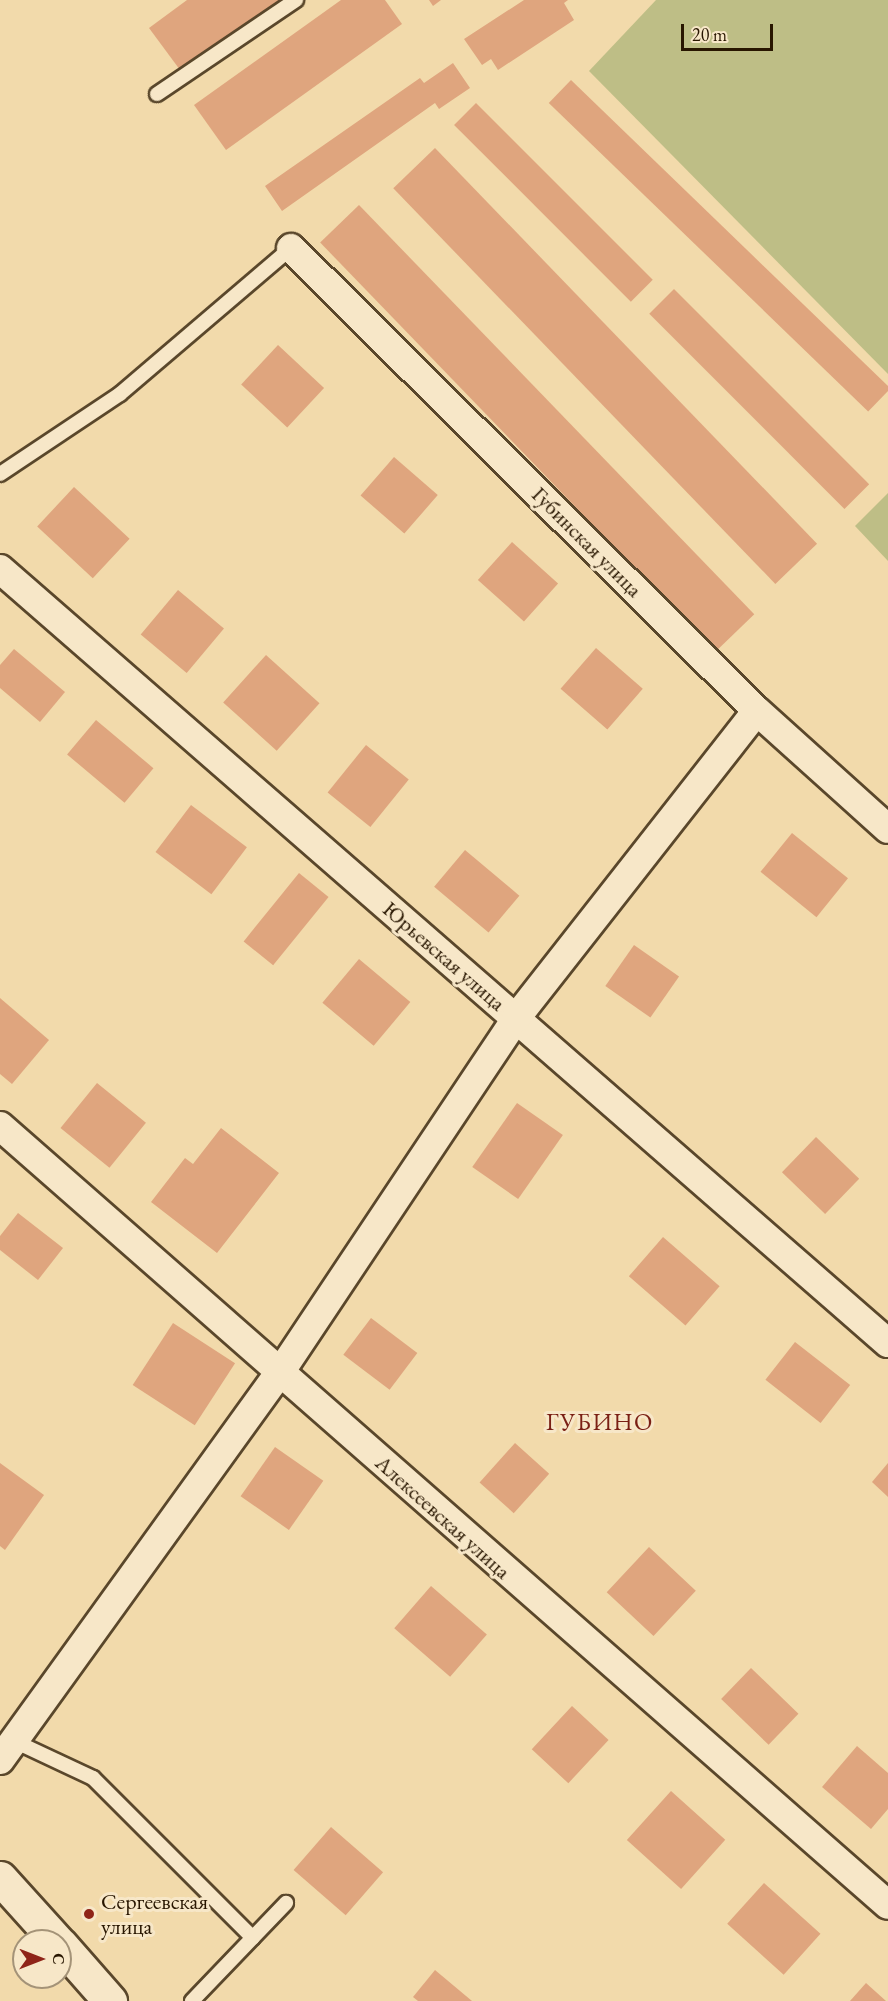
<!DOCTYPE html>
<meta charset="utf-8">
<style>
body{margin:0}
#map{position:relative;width:888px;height:2001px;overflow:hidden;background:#f2daab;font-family:"EB Garamond",serif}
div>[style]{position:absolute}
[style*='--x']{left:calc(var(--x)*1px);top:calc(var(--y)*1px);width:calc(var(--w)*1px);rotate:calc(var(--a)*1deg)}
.green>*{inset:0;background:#bebe86}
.building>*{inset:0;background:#dfa57e;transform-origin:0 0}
.roads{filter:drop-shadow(2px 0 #5a472b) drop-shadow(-2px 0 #5a472b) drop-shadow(0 2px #5a472b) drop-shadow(0 -2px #5a472b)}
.lane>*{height:14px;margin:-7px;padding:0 7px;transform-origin:7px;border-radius:7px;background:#f7e7c8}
.street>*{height:28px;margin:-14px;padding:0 14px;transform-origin:14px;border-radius:14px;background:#f7e7c8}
.secondary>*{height:33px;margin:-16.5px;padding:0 16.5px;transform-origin:16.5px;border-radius:16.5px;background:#f7e7c8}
.dots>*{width:16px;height:16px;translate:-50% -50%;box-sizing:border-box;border:3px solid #f7e7c8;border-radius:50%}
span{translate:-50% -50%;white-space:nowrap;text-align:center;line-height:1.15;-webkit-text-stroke:6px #f7e7c8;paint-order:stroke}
.street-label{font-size:22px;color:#281600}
.poi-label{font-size:22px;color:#281600}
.left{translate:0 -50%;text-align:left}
.neighbourhood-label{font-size:24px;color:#7a1f14;letter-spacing:1.5px}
.north{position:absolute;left:12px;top:1929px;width:60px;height:60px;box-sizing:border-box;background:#f7e7c8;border:2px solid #a49378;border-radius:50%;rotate:90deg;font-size:16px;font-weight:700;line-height:24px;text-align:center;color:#281600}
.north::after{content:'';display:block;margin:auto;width:21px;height:27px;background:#8f2418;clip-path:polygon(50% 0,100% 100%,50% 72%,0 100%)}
.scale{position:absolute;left:681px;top:24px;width:92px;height:27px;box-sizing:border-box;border:3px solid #281600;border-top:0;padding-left:8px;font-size:18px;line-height:21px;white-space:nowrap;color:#281600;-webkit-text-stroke:4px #f7e7c8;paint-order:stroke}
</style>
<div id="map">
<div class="green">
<div style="clip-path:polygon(656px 0,888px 0,888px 374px,589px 71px)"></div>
<div style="clip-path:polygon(888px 493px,888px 561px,855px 526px)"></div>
</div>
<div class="building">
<div style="clip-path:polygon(187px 0,282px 0,183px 74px,149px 28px)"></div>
<div style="clip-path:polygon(341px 0,385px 0,402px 24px,226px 150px,194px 105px)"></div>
<div style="clip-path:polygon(429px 0,441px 0,433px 6px)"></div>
<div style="clip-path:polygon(524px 0,568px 0,564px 3px,574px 20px,498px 70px,491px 59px,482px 65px,464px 39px)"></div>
<div style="clip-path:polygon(453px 63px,470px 88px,439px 109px,435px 103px,282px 211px,265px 186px,420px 78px,424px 83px)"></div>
<div style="left:571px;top:80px;width:444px;height:32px;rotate:44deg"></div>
<div style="left:476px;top:103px;width:250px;height:31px;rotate:45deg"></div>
<div style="left:435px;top:148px;width:550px;height:58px;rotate:46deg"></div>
<div style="left:359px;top:205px;width:569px;height:54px;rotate:46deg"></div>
<div style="left:674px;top:289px;width:276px;height:35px;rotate:45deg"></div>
<div style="left:278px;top:345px;width:63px;height:54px;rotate:43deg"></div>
<div style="left:394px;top:457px;width:58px;height:51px;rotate:41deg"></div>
<div style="left:74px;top:487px;width:76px;height:54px;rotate:43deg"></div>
<div style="left:512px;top:542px;width:62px;height:51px;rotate:42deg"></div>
<div style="left:178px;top:590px;width:60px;height:58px;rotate:40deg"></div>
<div style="left:596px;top:648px;width:62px;height:54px;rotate:41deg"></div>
<div style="clip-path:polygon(14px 649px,65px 692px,40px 722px,0 688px,0 665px)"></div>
<div style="left:266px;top:655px;width:72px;height:64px;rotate:42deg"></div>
<div style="left:96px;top:720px;width:75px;height:45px;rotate:40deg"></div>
<div style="left:366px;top:745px;width:55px;height:61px;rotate:39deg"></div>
<div style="left:191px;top:805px;width:70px;height:59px;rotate:37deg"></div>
<div style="left:792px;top:833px;width:72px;height:50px;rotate:39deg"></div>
<div style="left:465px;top:850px;width:71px;height:48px;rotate:40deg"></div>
<div style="left:299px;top:873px;width:38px;height:88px;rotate:39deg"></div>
<div style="left:634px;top:945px;width:55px;height:50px;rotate:35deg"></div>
<div style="left:359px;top:959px;width:67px;height:57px;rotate:40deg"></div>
<div style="clip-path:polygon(0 998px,49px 1040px,12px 1084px,0 1074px)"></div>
<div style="left:97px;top:1083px;width:63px;height:58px;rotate:39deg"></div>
<div style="left:517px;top:1103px;width:56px;height:78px;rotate:35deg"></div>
<div style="clip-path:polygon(221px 1128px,279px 1173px,217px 1253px,151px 1202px,185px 1158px,193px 1164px)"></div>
<div style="left:816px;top:1137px;width:60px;height:49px;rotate:44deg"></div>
<div style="clip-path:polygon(18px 1213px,63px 1248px,38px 1280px,0 1250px,0 1236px)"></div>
<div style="left:663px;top:1237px;width:75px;height:52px;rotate:41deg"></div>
<div style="left:371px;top:1318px;width:58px;height:46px;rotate:37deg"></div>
<div style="left:173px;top:1323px;width:74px;height:74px;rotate:33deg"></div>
<div style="left:795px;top:1342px;width:70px;height:48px;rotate:38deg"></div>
<div style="left:515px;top:1443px;width:46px;height:53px;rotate:42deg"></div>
<div style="left:275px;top:1447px;width:59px;height:60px;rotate:35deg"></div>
<div style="clip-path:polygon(0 1463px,44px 1495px,5px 1550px,0 1546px)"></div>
<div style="clip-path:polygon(888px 1463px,888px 1497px,872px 1482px)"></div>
<div style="left:649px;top:1547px;width:64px;height:62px;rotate:43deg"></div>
<div style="left:431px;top:1586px;width:74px;height:56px;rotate:41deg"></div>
<div style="left:751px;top:1668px;width:66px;height:43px;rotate:44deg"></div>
<div style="left:572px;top:1706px;width:50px;height:59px;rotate:43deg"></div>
<div style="clip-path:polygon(857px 1746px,888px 1773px,888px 1809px,871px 1829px,822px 1787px)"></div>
<div style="left:671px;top:1791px;width:73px;height:66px;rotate:42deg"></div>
<div style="left:331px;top:1827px;width:69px;height:57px;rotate:41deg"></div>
<div style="left:764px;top:1883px;width:76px;height:55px;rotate:42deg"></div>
<div style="clip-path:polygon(435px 1970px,472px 2001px,418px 2001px,413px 1997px)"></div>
<div style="clip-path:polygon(866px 1983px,886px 2001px,850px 2001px)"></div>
</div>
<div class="roads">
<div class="lane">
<div style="--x:157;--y:94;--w:168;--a:-34.1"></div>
<div style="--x:0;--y:474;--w:144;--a:-33.7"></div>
<div style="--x:120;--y:394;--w:225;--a:-40.5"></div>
<div style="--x:14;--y:1741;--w:87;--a:25.1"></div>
<div style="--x:93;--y:1778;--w:226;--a:45"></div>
<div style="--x:192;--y:2001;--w:136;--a:-46.2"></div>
</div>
<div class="street">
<div style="--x:291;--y:248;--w:657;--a:44.81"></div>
<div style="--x:757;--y:711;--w:176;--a:42"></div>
<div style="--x:0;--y:569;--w:1178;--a:41.08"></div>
<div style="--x:0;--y:1126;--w:1181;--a:41.26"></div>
<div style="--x:0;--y:1760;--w:480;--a:-54.2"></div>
<div style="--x:281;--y:1371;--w:424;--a:-56.3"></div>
<div style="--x:516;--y:1018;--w:390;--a:-51.9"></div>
</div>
<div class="secondary">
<div style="--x:0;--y:1878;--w:85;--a:47.9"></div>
<div style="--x:60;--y:1944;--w:76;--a:48.7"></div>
</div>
</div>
<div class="dots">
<div style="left:89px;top:1914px;background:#8f2418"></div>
</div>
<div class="street-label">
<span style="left:587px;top:542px;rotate:45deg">Губинская улица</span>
<span style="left:444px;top:956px;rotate:41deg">Юрьевская улица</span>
<span style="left:443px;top:1517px;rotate:42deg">Алексеевская улица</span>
</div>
<div class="poi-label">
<span class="left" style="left:101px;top:1914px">Сергеевская<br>улица</span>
</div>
<div class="neighbourhood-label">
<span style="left:600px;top:1422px">ГУБИНО</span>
</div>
<div class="north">С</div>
<div class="scale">20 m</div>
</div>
